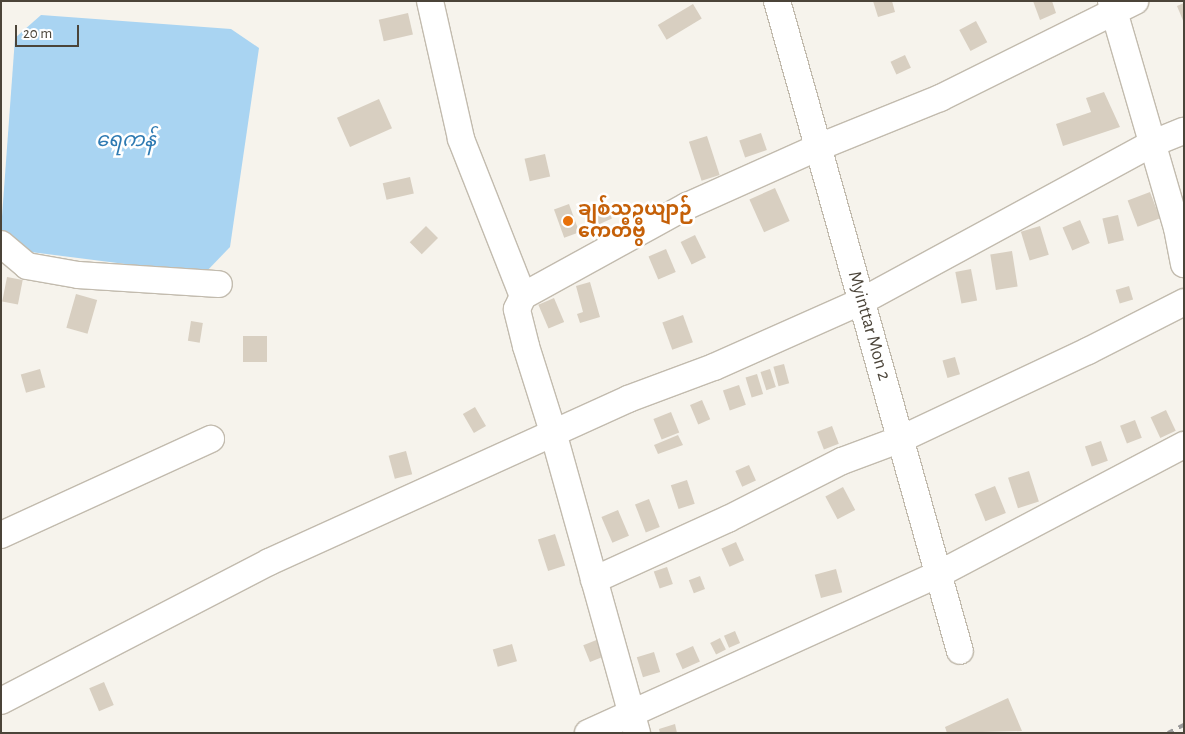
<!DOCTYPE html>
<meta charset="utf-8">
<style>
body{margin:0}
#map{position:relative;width:1185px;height:734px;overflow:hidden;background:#f6f3ec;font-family:"Alegreya Sans","Noto Sans Myanmar",sans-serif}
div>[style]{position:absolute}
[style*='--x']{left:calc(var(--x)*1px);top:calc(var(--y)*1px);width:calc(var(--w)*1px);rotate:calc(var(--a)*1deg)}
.water>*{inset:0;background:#a9d4f2}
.building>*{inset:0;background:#d8cfc1;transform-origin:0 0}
.roads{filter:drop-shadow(1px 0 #c2bbae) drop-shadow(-1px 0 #c2bbae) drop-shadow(0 1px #c2bbae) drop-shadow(0 -1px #c2bbae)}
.minor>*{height:26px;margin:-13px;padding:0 13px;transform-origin:13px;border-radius:13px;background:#fff}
.rail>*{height:4px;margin-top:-2px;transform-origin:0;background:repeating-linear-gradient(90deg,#9a9a9a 0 6px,transparent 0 12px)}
.dots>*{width:14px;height:14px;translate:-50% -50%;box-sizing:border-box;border:2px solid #fff;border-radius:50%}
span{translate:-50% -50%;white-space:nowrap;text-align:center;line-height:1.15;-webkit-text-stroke:5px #fff;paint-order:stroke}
.food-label{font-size:19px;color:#c56008;font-weight:700}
.left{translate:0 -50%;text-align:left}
.street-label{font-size:19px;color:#4b4439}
.water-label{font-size:20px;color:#2e7ab2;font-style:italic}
.frame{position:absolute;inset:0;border:2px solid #4b4439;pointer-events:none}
.scale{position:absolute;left:15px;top:25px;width:64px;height:22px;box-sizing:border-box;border:2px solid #4b4439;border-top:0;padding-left:6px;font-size:15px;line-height:18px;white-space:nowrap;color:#4b4439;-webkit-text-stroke:4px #fff;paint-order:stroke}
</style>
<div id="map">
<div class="water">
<div style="clip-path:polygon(41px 15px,231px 29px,259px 48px,230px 247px,204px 274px,23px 251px,1px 230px,15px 38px)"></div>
</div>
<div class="building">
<div style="clip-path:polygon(873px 1px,892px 1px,895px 12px,878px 17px)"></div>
<div style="clip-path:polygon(1033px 1px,1052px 1px,1056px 13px,1040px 20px)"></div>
<div style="clip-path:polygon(1184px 3px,1184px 23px,1177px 6px)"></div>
<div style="left:693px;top:4px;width:17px;height:41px;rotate:59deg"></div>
<div style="left:408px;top:13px;width:22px;height:30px;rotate:77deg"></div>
<div style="left:976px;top:21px;width:24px;height:19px;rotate:62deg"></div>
<div style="left:905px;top:55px;width:14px;height:16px;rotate:65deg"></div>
<div style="clip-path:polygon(1104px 92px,1120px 127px,1063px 146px,1056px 124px,1091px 112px,1086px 98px)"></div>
<div style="left:379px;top:99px;width:32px;height:46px;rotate:66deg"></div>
<div style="left:761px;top:133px;width:18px;height:23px;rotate:71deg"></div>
<div style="left:707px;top:136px;width:41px;height:19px;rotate:72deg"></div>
<div style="left:545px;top:154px;width:23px;height:21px;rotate:77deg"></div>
<div style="left:410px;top:177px;width:17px;height:28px;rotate:77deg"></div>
<div style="left:775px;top:188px;width:36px;height:28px;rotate:66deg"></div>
<div style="left:1150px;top:192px;width:28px;height:24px;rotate:69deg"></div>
<div style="left:605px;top:203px;width:17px;height:14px;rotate:66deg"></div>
<div style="left:569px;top:204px;width:30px;height:16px;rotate:70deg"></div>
<div style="left:1118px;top:215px;width:26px;height:16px;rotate:77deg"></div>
<div style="left:1080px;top:220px;width:25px;height:19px;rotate:67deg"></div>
<div style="left:426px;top:226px;width:17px;height:23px;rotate:45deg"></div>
<div style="left:1040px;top:226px;width:30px;height:20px;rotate:73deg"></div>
<div style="left:695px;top:235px;width:25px;height:16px;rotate:64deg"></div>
<div style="left:666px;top:249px;width:25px;height:19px;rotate:67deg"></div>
<div style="left:1012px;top:251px;width:36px;height:22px;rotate:81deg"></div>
<div style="left:971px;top:269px;width:32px;height:16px;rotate:79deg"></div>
<div style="left:7px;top:277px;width:16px;height:25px;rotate:11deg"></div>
<div style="clip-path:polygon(590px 282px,600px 317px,580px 323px,577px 314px,583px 312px,576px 286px)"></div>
<div style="left:1129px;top:286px;width:14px;height:14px;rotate:73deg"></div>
<div style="left:76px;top:294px;width:22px;height:35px;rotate:16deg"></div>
<div style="left:554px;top:298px;width:26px;height:17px;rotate:67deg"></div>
<div style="left:683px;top:315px;width:29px;height:22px;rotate:70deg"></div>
<div style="left:191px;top:321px;width:12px;height:20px;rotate:9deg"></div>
<div style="left:243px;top:336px;width:24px;height:26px"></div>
<div style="left:955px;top:357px;width:18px;height:13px;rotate:74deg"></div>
<div style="left:784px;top:364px;width:20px;height:11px;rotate:75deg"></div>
<div style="left:40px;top:369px;width:19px;height:20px;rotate:74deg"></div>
<div style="left:770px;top:369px;width:19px;height:10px;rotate:72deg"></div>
<div style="left:757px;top:374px;width:21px;height:12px;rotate:73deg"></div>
<div style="left:739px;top:385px;width:21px;height:17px;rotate:71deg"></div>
<div style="left:702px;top:400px;width:21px;height:13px;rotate:67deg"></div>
<div style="left:475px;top:407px;width:22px;height:14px;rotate:60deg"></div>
<div style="left:1166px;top:410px;width:23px;height:17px;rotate:65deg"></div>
<div style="left:671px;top:412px;width:22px;height:19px;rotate:68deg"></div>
<div style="left:1135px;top:420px;width:19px;height:16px;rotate:69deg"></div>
<div style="left:832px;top:426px;width:19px;height:16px;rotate:69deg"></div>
<div style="clip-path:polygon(678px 435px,683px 445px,658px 454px,654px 445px)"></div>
<div style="left:1101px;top:441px;width:21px;height:17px;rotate:71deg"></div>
<div style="left:406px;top:451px;width:24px;height:18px;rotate:75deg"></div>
<div style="left:749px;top:465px;width:17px;height:15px;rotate:66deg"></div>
<div style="left:1029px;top:471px;width:32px;height:22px;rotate:72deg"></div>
<div style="left:687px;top:480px;width:25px;height:17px;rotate:72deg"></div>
<div style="left:995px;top:486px;width:29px;height:22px;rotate:68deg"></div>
<div style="left:843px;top:487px;width:26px;height:20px;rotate:62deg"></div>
<div style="left:649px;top:499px;width:30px;height:15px;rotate:69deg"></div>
<div style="left:618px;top:510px;width:28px;height:18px;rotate:67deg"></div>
<div style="left:555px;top:534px;width:33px;height:18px;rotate:72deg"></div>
<div style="left:736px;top:542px;width:20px;height:16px;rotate:66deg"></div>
<div style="left:667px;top:567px;width:18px;height:14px;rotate:71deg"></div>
<div style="left:836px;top:569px;width:24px;height:22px;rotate:75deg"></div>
<div style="left:700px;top:576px;width:14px;height:12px;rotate:69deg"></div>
<div style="left:735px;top:631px;width:13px;height:12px;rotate:67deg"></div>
<div style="left:720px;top:638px;width:13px;height:11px;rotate:63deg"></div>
<div style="left:599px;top:639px;width:18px;height:17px;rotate:68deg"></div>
<div style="left:512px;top:644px;width:18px;height:20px;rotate:74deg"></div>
<div style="left:693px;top:646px;width:17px;height:19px;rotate:66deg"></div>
<div style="left:654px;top:652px;width:21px;height:18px;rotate:73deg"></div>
<div style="left:104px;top:682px;width:25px;height:16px;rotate:67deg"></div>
<div style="clip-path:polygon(1008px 698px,1022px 731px,947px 733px,945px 727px)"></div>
<div style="clip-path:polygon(675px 724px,677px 733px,660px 733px,659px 729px)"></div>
</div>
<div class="roads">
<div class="minor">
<div style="--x:430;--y:1;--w:141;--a:77.3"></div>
<div style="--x:461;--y:139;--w:169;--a:68.5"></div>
<div style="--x:777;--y:1;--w:675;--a:74.28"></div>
<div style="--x:1111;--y:1;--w:236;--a:73.8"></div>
<div style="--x:1177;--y:228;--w:37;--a:79"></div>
<div style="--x:1;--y:244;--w:34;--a:40"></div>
<div style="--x:27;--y:266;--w:52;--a:10"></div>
<div style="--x:78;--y:275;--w:141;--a:3.7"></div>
<div style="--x:1;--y:535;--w:231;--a:-24.6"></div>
<div style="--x:594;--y:580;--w:147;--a:-24.5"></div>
<div style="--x:728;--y:519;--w:128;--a:-27"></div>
<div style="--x:842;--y:461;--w:63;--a:-20.4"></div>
<div style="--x:901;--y:439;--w:207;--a:-25.2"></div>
<div style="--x:1088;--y:351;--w:108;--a:-27"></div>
<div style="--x:1;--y:701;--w:302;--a:-27.4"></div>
<div style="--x:269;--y:562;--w:394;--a:-24.4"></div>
<div style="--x:628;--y:399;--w:92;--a:-20.4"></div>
<div style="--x:714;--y:367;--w:162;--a:-24"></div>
<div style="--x:862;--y:301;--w:329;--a:-28.5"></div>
<div style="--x:1151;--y:144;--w:35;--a:-22"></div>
<div style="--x:588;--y:733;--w:385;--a:-24.4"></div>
<div style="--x:939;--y:574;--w:277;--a:-27.8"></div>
<div style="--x:637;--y:733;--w:309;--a:-105.6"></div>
<div style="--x:554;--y:435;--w:93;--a:-107.5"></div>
<div style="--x:526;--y:346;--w:38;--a:-104"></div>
<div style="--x:517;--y:309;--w:14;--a:-65"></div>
<div style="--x:523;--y:296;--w:187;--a:-28.8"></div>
<div style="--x:687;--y:206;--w:145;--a:-24.1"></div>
<div style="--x:819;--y:147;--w:131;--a:-22"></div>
<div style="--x:940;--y:98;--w:218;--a:-26.4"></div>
</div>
</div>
<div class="rail">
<div style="--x:1168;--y:733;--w:18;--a:-27"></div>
</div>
<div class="dots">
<div style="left:568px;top:221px;background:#e8710a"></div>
</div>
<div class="food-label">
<span class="left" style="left:578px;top:221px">ချစ်သူဥယျာဉ်<br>ကေတီဗွီ</span>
</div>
<div class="street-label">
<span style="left:869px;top:326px;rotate:74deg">Myinttar Mon 2</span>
</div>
<div class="water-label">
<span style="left:126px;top:140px">ရေကန်</span>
</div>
<div class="frame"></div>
<div class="scale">20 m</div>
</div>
